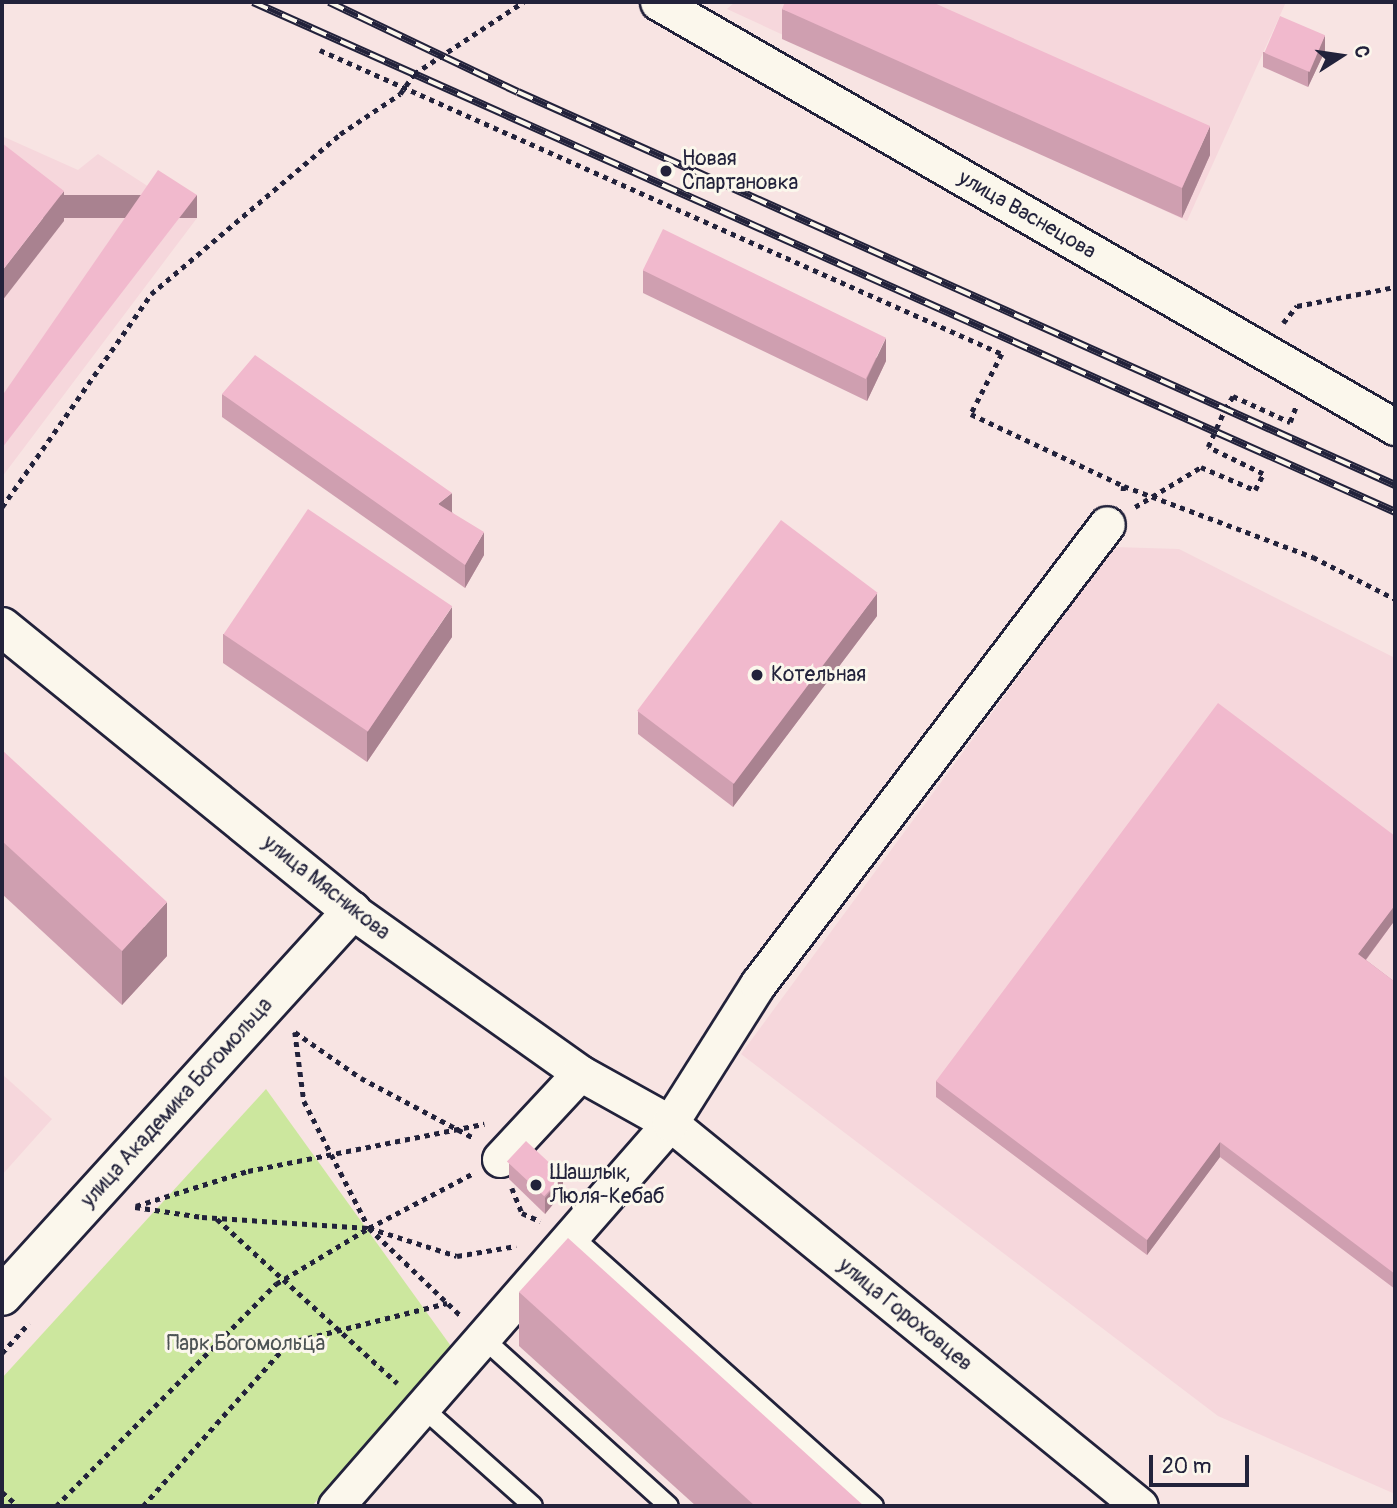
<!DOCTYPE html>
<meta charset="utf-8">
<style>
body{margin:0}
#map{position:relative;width:1397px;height:1508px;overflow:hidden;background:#f8e4e3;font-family:Pangolin,sans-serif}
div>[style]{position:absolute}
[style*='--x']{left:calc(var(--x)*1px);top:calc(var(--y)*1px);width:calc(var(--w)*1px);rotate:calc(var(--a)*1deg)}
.built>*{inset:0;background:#f6d7dc}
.green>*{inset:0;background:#cce79e}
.path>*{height:4.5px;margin-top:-2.25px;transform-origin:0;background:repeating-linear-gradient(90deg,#22223b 0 5px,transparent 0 10px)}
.roads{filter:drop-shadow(2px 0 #22223b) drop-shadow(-2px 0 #22223b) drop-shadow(0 2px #22223b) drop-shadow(0 -2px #22223b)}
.lane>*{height:18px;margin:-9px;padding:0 9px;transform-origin:9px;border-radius:9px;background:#fbf7ec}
.street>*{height:35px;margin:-17.5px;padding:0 17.5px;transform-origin:17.5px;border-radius:17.5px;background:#fbf7ec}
.secondary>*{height:38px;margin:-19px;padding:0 19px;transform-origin:19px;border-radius:19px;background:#fbf7ec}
.rail>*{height:8px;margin-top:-4px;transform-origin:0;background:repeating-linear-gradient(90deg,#fbf7ec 0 16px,#22223b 0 32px);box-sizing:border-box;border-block:2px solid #22223b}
.wall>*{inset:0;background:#cf9fb0}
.shaded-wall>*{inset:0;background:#a98290;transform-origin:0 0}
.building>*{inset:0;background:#f1b9cd;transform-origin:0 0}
.dots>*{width:19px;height:19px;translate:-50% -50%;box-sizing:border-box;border:4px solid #fbf7ec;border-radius:50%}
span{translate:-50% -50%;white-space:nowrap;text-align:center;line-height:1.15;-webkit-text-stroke:6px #fbf7ec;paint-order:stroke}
.poi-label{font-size:21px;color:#22223b}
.left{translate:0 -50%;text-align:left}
.street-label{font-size:21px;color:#22223b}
.park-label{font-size:21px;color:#4c5354}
.frame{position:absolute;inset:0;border:4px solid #22223b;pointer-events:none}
.north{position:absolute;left:1306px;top:21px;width:70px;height:70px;-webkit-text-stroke:5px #fbf7ec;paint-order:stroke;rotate:78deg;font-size:19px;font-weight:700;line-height:28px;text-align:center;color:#22223b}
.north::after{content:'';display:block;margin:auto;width:24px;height:32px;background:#22223b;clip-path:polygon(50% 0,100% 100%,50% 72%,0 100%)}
.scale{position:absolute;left:1149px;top:1455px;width:100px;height:32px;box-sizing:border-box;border:4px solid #22223b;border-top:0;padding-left:9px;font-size:21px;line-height:24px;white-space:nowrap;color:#22223b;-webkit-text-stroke:5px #fbf7ec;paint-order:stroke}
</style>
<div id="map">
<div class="built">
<div style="clip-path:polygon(735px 2px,1286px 2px,1187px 221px,727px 9px)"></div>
<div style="clip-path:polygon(2px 136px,78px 170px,98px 154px,197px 218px,2px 477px)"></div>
<div style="clip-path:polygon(1114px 547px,1179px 549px,1395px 658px,1395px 1494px,1218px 1416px,741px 1054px)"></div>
<div style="clip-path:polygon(2px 1074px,52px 1119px,2px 1175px)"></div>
</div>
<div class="green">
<div style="clip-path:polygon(266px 1089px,453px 1349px,312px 1506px,2px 1506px,2px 1378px)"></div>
</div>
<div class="path">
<div style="--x:320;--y:50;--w:747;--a:24.02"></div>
<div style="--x:1002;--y:354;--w:68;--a:117.3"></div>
<div style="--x:971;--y:414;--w:169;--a:25.2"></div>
<div style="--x:1124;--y:486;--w:8;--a:97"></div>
<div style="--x:1283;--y:323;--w:22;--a:-51"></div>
<div style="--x:1297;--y:306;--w:100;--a:-11"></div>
<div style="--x:1124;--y:486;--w:202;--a:20.6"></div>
<div style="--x:1313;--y:557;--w:92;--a:27.1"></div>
<div style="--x:2;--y:507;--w:260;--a:-55"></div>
<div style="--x:151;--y:294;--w:248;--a:-40.2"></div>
<div style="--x:340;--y:134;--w:72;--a:-33.7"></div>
<div style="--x:400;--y:94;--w:24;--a:-55"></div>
<div style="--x:414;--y:74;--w:131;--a:-33.4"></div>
<div style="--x:1135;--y:507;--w:77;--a:-31.2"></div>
<div style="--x:1201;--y:467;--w:59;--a:23.1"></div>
<div style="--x:1255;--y:490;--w:18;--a:-63"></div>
<div style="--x:1263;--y:474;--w:61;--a:-153.9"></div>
<div style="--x:1208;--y:447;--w:42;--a:-65.9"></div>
<div style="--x:1225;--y:409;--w:15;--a:-58"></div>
<div style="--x:1233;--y:396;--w:63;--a:24.5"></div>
<div style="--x:1290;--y:422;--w:17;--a:-69"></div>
<div style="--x:295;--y:1032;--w:70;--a:82.6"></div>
<div style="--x:304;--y:1101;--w:143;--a:62.9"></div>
<div style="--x:369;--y:1228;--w:126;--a:43.7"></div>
<div style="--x:295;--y:1032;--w:80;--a:34.9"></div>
<div style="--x:361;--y:1078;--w:128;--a:28"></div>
<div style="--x:512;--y:1188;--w:27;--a:68"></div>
<div style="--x:522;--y:1213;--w:20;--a:24"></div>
<div style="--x:136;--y:1206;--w:117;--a:-17.4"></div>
<div style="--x:248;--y:1171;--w:241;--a:-11.3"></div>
<div style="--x:135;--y:1207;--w:68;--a:8.5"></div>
<div style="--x:202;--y:1217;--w:167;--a:3.8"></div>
<div style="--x:369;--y:1228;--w:92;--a:17.7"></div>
<div style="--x:457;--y:1256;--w:60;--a:-9.6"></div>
<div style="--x:217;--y:1219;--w:244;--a:42.3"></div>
<div style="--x:2;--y:1353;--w:40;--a:-48"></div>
<div style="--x:2;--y:1492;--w:21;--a:41"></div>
<div style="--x:56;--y:1506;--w:313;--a:-45.3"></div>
<div style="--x:276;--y:1284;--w:109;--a:-31.1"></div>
<div style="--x:369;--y:1228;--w:116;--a:-27.7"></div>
<div style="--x:143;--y:1506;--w:218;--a:-48.3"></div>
<div style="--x:288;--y:1343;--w:164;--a:-14.1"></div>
</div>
<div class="roads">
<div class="lane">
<div style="--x:572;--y:1236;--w:405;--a:41.8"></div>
<div style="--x:484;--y:1339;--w:249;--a:42.1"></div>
<div style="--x:423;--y:1408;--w:147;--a:41.7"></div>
</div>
<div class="street">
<div style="--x:658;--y:2;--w:851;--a:29.97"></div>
<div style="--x:352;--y:911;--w:280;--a:35.4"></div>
<div style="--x:580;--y:1073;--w:103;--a:29.1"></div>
<div style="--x:670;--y:1123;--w:606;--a:39.18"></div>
<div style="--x:500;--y:1159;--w:117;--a:-47.1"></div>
<div style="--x:336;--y:1506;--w:508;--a:-48.91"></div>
<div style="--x:670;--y:1123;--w:165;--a:-57.7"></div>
<div style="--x:758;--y:984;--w:577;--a:-52.81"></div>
</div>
<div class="secondary">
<div style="--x:2;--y:627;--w:451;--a:39.1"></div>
<div style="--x:352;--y:911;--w:520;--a:132.27"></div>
</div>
</div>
<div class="rail">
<div style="--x:253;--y:2;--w:1251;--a:24.06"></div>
<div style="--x:329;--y:2;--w:209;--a:25.5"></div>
<div style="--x:518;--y:92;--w:961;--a:24.14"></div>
</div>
<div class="wall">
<div style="clip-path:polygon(782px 9px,1210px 155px,1182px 218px,782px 39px)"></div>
<div style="clip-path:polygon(1325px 51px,1308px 87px,1263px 67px,1263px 52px)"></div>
<div style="clip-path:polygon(643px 270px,886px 361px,867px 401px,643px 293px)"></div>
<div style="clip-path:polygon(222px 394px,452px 512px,484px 555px,465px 588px,222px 417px)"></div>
<div style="clip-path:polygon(877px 616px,733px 807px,638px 734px,638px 711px)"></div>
<div style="clip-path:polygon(223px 634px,452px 637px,367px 762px,223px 663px)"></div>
<div style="clip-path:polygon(2px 750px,167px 956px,122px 1005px,2px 894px)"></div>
<div style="clip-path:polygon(1395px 836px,1395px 920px,1366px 960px,1395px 982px,1395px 1289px,1220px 1157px,1147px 1255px,936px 1097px,936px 1081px)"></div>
<div style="clip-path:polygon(509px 1163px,563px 1192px,545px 1214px,509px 1179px)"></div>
<div style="clip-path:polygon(519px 1292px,864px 1506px,696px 1506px,519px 1346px)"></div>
</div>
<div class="shaded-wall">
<div style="clip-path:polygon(1325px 35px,1325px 51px,1308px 87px,1308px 71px)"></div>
<div style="clip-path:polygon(1210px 126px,1210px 155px,1182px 218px,1182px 188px)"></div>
<div style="clip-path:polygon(64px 191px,64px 221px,2px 301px,2px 271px)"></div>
<div style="left:197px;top:195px;width:23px;height:319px;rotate:90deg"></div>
<div style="clip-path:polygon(886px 338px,886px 361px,867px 401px,867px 378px)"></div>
<div style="clip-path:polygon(452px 493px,452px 516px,438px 504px)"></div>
<div style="clip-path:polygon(484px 532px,484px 555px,465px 588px,465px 565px)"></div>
<div style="clip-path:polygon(877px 593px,877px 616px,733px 807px,733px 784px)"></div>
<div style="clip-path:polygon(452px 607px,452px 637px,367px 762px,367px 732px)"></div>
<div style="clip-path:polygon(167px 902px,167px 956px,122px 1005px,122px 951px)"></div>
<div style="clip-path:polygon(1395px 905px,1395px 920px,1358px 970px,1358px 954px)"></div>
<div style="clip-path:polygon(1220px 1142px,1220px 1157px,1147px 1255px,1147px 1240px)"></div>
<div style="clip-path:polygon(563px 1176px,563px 1192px,545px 1214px,545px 1198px)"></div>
</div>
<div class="building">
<div style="clip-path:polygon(785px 2px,932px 2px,1210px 126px,1182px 188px,782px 9px)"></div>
<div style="left:1280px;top:16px;width:49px;height:40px;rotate:23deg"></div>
<div style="clip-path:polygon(2px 143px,64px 191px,2px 271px)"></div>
<div style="clip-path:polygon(158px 170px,197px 195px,2px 448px,2px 396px)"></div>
<div style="left:663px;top:229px;width:248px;height:46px;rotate:26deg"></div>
<div style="clip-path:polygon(255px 355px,452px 493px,438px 504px,484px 532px,465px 565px,222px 394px)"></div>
<div style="left:308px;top:509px;width:174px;height:151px;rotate:34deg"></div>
<div style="left:781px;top:520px;width:121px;height:239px;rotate:37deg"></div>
<div style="clip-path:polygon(1218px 703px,1395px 836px,1395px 905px,1358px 954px,1395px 982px,1395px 1274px,1220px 1142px,1147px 1240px,936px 1081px)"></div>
<div style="clip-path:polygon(2px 750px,167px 902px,122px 951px,2px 841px)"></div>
<div style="left:526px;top:1141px;width:51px;height:28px;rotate:43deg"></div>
<div style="clip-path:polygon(568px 1238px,864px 1506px,755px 1506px,519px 1292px)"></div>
</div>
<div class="dots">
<div style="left:666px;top:171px;background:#22223b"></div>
<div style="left:757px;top:675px;background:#22223b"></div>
<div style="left:536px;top:1185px;background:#22223b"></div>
</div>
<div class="poi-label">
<span class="left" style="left:682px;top:171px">Новая<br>Спартановка</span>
<span class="left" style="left:771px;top:675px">Котельная</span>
<span class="left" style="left:550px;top:1185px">Шашлык,<br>Люля-Кебаб</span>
</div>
<div class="street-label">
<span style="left:1027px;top:215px;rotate:30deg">улица Васнецова</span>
<span style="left:326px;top:888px;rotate:38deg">улица Мясникова</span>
<span style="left:177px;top:1103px;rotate:-48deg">улица Академика Богомольца</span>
<span style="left:905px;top:1315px;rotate:39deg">улица Гороховцев</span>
</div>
<div class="park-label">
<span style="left:246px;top:1344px">Парк Богомольца</span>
</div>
<div class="frame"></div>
<div class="north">С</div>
<div class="scale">20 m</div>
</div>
